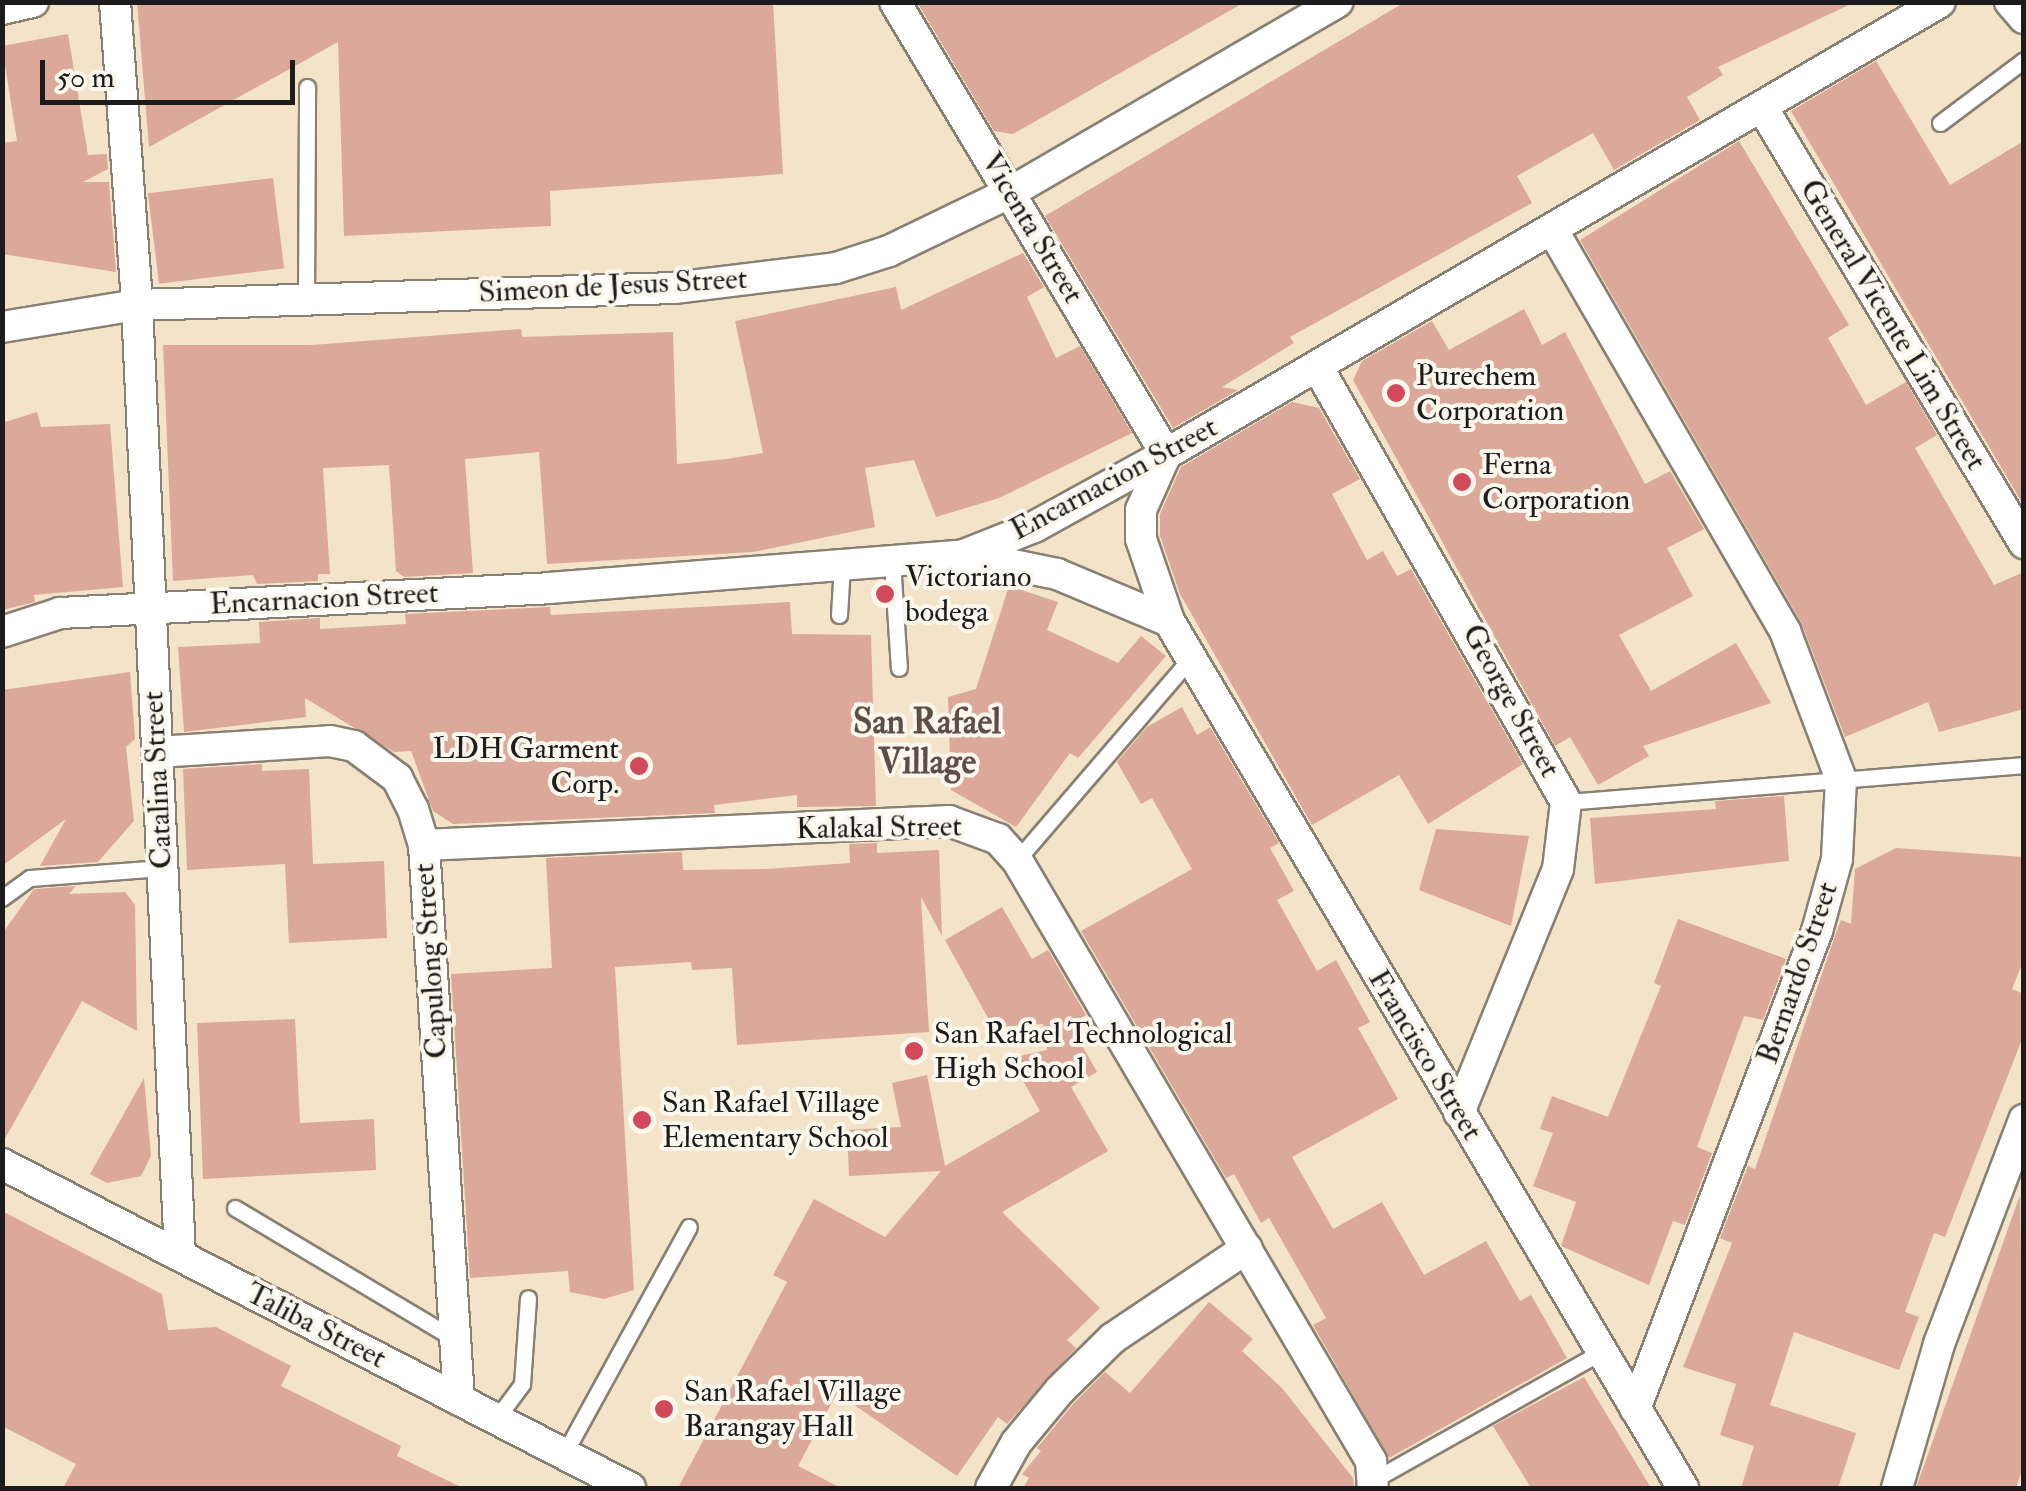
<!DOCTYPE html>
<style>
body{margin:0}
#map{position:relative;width:2026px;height:1491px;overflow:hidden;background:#f3e3c9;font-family:"IM FELL Double Pica",serif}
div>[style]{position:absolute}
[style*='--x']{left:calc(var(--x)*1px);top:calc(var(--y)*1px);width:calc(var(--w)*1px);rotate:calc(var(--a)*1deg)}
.building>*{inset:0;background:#dba89a;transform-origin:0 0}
.roads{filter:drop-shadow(2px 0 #888072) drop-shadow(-2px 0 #888072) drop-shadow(0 2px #888072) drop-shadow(0 -2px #888072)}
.service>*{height:15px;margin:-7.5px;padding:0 7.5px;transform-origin:7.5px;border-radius:7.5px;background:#fff}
.minor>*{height:30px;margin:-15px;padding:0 15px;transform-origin:15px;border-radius:15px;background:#fff}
.dots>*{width:28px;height:28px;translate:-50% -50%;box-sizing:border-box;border:5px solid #fbf7ec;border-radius:50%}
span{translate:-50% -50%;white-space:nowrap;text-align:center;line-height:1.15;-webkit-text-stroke:8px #fbf7ec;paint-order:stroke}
.street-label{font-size:30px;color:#1c1c1c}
.poi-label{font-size:30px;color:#1c1c1c}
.left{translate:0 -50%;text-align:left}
.right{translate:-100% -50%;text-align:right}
.quarter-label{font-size:35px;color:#5f4d48;font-weight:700}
.frame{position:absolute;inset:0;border:5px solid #1c1c1c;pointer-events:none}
.scale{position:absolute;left:40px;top:60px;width:255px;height:45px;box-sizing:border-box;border:5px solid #1c1c1c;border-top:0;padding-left:12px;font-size:30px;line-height:35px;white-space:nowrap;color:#1c1c1c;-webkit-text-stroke:8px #fbf7ec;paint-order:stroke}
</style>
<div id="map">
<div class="building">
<div style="clip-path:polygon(137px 2px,773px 2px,783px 174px,550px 191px,551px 226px,344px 236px,338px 42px,149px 147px)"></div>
<div style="clip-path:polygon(917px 2px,1245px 2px,1013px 134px,994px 131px)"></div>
<div style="clip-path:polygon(1405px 2px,1855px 2px,1718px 67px,1723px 75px,1687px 97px,1700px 120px,1614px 170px,1593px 133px,1517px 176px,1532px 203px,1290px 337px,1294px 343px,1222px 387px,1238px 390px,1173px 428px,1045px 216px)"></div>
<div style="clip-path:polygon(68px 34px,88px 155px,107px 154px,108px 169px,83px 182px,109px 182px,116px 272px,2px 254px,2px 143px,17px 141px,2px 46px)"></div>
<div style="clip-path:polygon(1876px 61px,1950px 185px,2024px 141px,2024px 506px,1791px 111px)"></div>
<div style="clip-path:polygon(1739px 141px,1849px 325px,1828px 338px,1866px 405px,1906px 382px,1937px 435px,1915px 448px,1994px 585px,2024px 572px,2024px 709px,1939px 732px,1928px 702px,1845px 737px,1801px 622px,1580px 240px)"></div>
<div style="left:273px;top:178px;width:91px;height:126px;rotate:83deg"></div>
<div style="clip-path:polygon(1023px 253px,1044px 287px,1027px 297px,1056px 358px,1080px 346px,1132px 433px,999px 498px,936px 517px,914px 460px,865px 468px,875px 527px,753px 552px,547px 564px,539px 452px,465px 459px,473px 573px,404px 577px,396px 571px,389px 465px,323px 468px,330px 574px,318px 574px,318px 581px,257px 584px,253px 575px,173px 581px,163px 345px,312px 345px,521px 329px,522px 337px,673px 332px,677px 464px,727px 459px,763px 453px,735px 321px,896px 287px,901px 310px)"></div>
<div style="clip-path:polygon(1524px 309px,1542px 345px,1565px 332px,1645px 484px,1670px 471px,1704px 529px,1667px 548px,1693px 596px,1619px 635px,1651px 691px,1736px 643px,1771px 703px,1643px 746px,1649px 756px,1598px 785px,1570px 737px,1555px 746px,1353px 380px,1362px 361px,1432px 321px,1449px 350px)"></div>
<div style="clip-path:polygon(1292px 402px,1319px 408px,1360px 479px,1332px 494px,1367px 560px,1383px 551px,1397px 576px,1411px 569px,1523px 764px,1428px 824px,1399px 775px,1312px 825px,1180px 594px,1160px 536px,1160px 514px,1181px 467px)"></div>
<div style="clip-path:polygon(37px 412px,41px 427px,110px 424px,123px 587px,34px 595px,35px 602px,2px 610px,2px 423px)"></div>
<div style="clip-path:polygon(1009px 586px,1058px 602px,1047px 630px,1118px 663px,1141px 636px,1166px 656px,1078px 758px,1070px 753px,1016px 827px,951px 790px,948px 697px,976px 689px)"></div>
<div style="clip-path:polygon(790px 602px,792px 634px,871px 635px,876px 806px,797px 807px,797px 795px,714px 805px,715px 813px,453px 824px,433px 811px,411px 751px,394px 752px,305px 698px,306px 717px,184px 732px,178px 647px,260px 643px,259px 622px,320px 618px,320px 629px,406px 624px,405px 614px,550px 607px,551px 615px)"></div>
<div style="clip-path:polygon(130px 672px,135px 739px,126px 747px,134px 821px,98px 862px,40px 866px,66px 819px,2px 866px,2px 690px)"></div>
<div style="clip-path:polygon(1182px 707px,1197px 735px,1210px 727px,1279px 843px,1270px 848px,1294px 891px,1277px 900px,1317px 971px,1336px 960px,1370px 1022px,1358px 1028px,1398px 1099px,1292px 1157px,1333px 1229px,1382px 1202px,1424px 1275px,1486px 1241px,1520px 1301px,1531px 1295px,1567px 1358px,1389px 1458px,1313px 1325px,1326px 1318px,1269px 1218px,1261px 1223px,1234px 1174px,1226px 1178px,1081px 931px,1192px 869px,1152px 798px,1141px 804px,1117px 762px,1147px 727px)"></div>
<div style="clip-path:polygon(262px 764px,262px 771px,309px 769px,313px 864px,384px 861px,387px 938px,289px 943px,285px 864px,187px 870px,183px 769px)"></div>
<div style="clip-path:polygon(1784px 796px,1789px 861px,1595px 884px,1590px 818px,1716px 809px,1715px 801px)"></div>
<div style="clip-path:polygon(1436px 829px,1529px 836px,1511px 926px,1419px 890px)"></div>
<div style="clip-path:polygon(877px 843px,877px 853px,939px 850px,942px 936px,921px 897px,929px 1032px,737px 1045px,732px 968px,692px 970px,691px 962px,615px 967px,634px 1290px,604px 1299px,570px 1292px,568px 1271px,470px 1278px,451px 974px,552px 968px,546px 858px,682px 852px,683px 870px,766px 869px,850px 863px,849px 844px)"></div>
<div style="clip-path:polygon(1896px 848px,2024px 857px,2024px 959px,2012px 989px,2024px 994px,2024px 1034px,1945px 1237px,1934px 1233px,1905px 1312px,1919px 1317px,1899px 1370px,1794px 1332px,1770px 1405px,1856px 1433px,1838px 1488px,1741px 1488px,1754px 1446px,1720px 1435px,1736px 1384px,1683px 1367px,1732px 1243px,1720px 1238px,1748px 1166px,1755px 1169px,1836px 933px,1841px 920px,1851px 924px,1855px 869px)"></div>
<div style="clip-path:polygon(76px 886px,69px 894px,125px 892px,135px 905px,137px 1031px,82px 1001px,2px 1144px,2px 934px,34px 889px)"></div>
<div style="clip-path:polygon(1002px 907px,1032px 959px,1048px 950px,1086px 1015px,1070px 1024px,1097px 1072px,1071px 1087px,1108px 1151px,1002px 1212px,1100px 1308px,1067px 1340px,1076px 1348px,1007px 1424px,998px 1417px,957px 1476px,837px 1393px,798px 1466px,841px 1488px,678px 1488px,787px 1282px,773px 1275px,814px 1199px,885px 1237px,941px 1171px,849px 1176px,847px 1130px,901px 1127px,892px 1083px,927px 1075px,945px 1166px,1040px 1111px,1010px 1058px,1047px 1050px,1043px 1024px,993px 1027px,945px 940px)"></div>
<div style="clip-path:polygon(1678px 919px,1786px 959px,1763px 1020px,1744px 1016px,1697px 1147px,1712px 1153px,1685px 1225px,1673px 1221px,1649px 1285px,1561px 1246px,1576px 1202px,1533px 1186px,1553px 1133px,1540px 1129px,1552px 1096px,1608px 1117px,1661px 986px,1654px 983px)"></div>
<div style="clip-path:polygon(295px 1019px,300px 1123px,374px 1119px,376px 1170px,203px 1179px,197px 1023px)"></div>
<div style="clip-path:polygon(144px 1078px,151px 1156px,141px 1176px,107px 1183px,90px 1174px)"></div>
<div style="clip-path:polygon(2020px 1195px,2024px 1464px,2016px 1488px,1916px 1488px)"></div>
<div style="clip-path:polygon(2px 1211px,162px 1294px,168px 1330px,216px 1327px,291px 1366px,281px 1386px,401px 1446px,397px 1456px,463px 1488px,63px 1488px,76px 1464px,2px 1426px)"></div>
<div style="clip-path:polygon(1209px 1302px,1253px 1339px,1242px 1351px,1282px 1388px,1353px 1478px,1354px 1488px,1023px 1488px,1029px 1478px,1022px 1474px,1041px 1451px,1037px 1448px,1074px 1403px,1105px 1372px,1130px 1393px)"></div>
<div style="clip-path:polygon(1584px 1377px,1651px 1488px,1531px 1488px,1493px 1426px)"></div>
</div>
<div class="roads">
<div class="service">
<div style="--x:1940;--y:123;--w:105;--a:-36.9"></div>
<div style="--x:306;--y:299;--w:212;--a:-89.7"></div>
<div style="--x:892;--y:561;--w:107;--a:86.3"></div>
<div style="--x:839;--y:615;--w:50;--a:-86.6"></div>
<div style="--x:1566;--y:802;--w:459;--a:-4.6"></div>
<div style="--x:1017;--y:860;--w:267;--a:-49.3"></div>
<div style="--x:2;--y:898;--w:34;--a:-36"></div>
<div style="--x:30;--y:878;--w:132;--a:-4.3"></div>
<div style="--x:235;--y:1208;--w:257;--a:30.8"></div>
<div style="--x:496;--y:1419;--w:44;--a:-53.4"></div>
<div style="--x:522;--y:1384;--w:86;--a:-86"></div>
<div style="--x:564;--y:1454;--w:259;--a:-61.2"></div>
<div style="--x:1375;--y:1479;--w:259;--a:-29.3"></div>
</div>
<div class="minor">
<div style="--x:115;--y:2;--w:304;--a:85.8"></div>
<div style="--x:137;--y:305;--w:951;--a:87.41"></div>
<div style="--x:895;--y:2;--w:527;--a:59.05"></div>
<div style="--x:2010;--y:2;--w:21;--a:49"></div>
<div style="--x:2;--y:9;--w:32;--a:-13"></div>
<div style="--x:1762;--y:107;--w:509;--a:59"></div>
<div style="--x:1552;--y:229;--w:465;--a:59.9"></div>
<div style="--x:1785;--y:631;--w:158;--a:69.3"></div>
<div style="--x:1841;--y:779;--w:80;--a:92.9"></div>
<div style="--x:1837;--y:859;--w:75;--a:105.5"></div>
<div style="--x:1817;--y:931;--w:511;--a:110.84"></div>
<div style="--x:2;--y:327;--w:137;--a:-9.3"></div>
<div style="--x:137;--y:305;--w:537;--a:-1.81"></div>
<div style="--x:674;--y:288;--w:163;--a:-7"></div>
<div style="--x:836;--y:268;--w:56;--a:-17.8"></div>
<div style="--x:889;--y:251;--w:136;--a:-25.8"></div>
<div style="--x:1011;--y:192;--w:378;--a:-30.2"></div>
<div style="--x:1317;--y:366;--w:502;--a:60.27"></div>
<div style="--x:1566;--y:802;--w:67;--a:96.8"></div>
<div style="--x:1558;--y:869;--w:263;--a:112.1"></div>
<div style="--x:1166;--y:454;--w:61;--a:114.1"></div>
<div style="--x:1141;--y:510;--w:29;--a:90"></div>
<div style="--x:1141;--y:539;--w:87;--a:71.1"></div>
<div style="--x:964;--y:555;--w:95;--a:11.5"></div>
<div style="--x:1057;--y:574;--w:121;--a:22.8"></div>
<div style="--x:1169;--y:621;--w:1008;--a:59.34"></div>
<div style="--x:2;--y:632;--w:61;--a:-18.1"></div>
<div style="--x:60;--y:613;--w:489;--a:-2.9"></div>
<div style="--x:548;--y:588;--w:417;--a:-4.5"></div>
<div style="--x:964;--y:555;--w:75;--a:-21.8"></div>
<div style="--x:1034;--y:527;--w:151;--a:-28.9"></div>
<div style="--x:1166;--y:454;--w:896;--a:-30.28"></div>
<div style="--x:157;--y:752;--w:173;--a:-3.6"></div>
<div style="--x:330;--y:741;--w:25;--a:12"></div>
<div style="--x:354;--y:746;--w:54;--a:36.7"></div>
<div style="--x:397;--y:778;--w:35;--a:63"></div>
<div style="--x:413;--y:809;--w:38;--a:73"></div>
<div style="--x:424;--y:845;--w:556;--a:86.39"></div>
<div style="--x:424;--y:845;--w:526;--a:-2.62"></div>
<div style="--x:949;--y:821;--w:52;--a:20.2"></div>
<div style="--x:998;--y:839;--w:28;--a:48"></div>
<div style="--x:1017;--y:860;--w:698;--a:59.5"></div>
<div style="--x:1371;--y:1461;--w:27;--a:86"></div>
<div style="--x:2;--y:1164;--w:707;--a:27.29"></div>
<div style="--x:991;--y:1488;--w:51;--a:-60.9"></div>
<div style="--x:1016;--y:1443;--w:69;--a:-50.3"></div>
<div style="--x:1060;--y:1390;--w:74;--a:-44.5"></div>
<div style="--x:1113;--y:1338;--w:161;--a:-33.9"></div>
<div style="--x:1897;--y:1488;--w:150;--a:-73.7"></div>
<div style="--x:1939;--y:1344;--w:240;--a:-69.2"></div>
</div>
</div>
<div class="dots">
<div style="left:1396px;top:393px;background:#d1495b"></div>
<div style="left:1462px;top:482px;background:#d1495b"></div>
<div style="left:885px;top:594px;background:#d1495b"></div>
<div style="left:639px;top:766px;background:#d1495b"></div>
<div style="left:914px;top:1051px;background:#d1495b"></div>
<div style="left:642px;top:1120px;background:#d1495b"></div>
<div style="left:664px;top:1409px;background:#d1495b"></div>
</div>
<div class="street-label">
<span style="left:1032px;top:228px;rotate:59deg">Vicenta Street</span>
<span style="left:613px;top:286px;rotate:-3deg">Simeon de Jesus Street</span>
<span style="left:1893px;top:325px;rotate:59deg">General Vicente Lim Street</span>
<span style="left:1114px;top:479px;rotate:-28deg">Encarnacion Street</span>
<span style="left:324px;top:599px;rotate:-3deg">Encarnacion Street</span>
<span style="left:1511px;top:701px;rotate:61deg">George Street</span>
<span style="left:158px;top:780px;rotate:-93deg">Catalina Street</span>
<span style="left:879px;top:828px;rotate:-1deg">Kalakal Street</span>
<span style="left:431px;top:961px;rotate:-94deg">Capulong Street</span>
<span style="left:1798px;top:973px;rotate:-71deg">Bernardo Street</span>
<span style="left:1425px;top:1055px;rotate:59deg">Francisco Street</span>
<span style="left:316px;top:1326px;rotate:27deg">Taliba Street</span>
</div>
<div class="poi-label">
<span class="left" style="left:1416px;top:393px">Purechem<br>Corporation</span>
<span class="left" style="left:1482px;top:482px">Ferna<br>Corporation</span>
<span class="left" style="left:905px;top:594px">Victoriano<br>bodega</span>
<span class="right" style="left:619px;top:766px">LDH Garment<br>Corp.</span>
<span class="left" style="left:934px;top:1051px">San Rafael Technological<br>High School</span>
<span class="left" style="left:662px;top:1120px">San Rafael Village<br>Elementary School</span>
<span class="left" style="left:684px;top:1409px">San Rafael Village<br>Barangay Hall</span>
</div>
<div class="quarter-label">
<span style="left:927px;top:742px">San Rafael<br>Village</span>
</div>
<div class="frame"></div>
<div class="scale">50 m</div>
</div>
